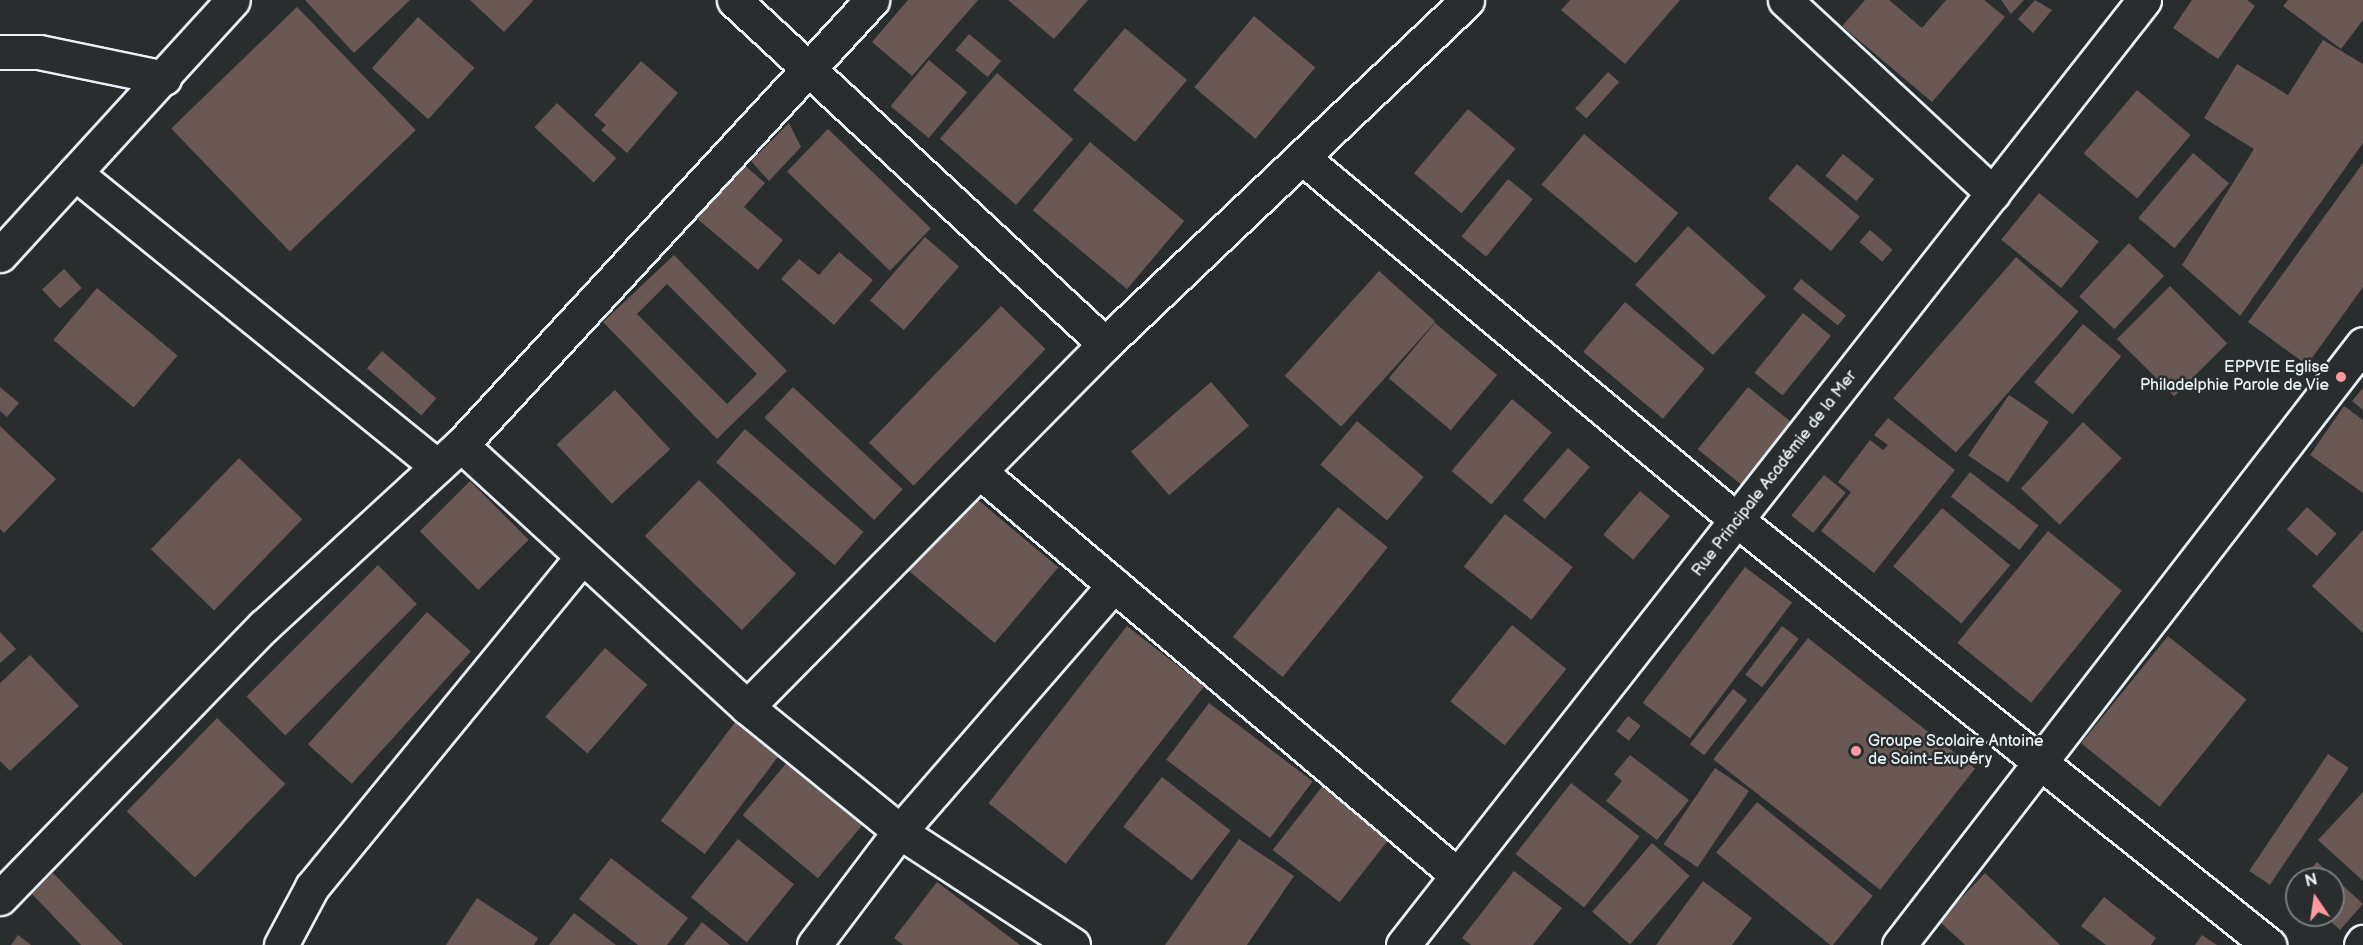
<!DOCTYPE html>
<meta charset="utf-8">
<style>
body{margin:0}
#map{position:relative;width:2363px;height:945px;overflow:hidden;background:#2a2d2e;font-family:"Balsamiq Sans",sans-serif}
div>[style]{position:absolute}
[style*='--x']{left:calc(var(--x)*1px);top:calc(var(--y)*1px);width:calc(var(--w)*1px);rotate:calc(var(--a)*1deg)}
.building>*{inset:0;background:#6a5855;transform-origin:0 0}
.roads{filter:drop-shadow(2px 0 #e8f1f8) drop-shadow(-2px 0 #e8f1f8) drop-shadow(0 2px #e8f1f8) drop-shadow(0 -2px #e8f1f8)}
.minor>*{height:33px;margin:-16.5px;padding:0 16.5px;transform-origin:16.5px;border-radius:16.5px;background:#2a2d2e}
.dots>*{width:16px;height:16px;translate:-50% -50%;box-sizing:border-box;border:3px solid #2a2d2e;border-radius:50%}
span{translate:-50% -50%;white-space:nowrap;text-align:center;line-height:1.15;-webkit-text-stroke:5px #2a2d2e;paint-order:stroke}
.poi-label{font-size:16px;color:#e8f1f8}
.right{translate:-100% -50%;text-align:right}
.left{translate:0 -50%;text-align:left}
.street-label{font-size:16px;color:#e8f1f8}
.north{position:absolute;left:2285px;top:867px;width:60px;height:60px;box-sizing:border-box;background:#2a2d2e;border:2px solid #767b7f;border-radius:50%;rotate:347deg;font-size:16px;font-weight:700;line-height:24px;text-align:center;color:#e8f1f8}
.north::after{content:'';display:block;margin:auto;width:21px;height:27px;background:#ff9aa2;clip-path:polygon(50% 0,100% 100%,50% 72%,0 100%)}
</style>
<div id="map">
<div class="building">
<div style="clip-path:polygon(305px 0,410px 0,354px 53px)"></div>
<div style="clip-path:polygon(470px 0,532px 0,533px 1px,504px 32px)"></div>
<div style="clip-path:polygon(908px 0,978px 0,912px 76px,872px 42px)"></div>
<div style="clip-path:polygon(1008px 0,1088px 0,1054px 39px)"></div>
<div style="clip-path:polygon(1570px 0,1680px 0,1625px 64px,1561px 10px)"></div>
<div style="clip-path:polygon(1865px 0,1889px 0,1922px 28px,1946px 0,1984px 0,2005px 17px,1932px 102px,1842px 26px)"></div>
<div style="clip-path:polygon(2001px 0,2024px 0,2011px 14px)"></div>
<div style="clip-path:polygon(2035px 0,2052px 10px,2033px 33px,2018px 19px)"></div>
<div style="clip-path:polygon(2192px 0,2247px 0,2255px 6px,2218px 59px,2173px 28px)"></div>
<div style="clip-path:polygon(2288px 0,2363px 0,2363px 20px,2341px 49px,2283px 6px)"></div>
<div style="left:297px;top:7px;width:171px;height:175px;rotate:46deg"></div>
<div style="left:1254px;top:16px;width:80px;height:93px;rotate:40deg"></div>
<div style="left:418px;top:17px;width:76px;height:69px;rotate:42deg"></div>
<div style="left:1125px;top:28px;width:81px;height:81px;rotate:40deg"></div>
<div style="left:969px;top:34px;width:42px;height:21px;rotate:40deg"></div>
<div style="clip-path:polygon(2323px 40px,2363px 64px,2363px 143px,2240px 316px,2182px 265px,2254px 149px,2204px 118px,2237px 64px,2288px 95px)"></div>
<div style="left:929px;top:60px;width:50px;height:60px;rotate:40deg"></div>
<div style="clip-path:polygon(641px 61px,678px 93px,627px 153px,601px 130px,606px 125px,594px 115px)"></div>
<div style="left:1608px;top:72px;width:15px;height:49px;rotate:42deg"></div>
<div style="left:997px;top:73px;width:101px;height:87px;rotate:41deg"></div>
<div style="left:2137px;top:90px;width:70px;height:83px;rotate:40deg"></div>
<div style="left:557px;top:103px;width:81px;height:33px;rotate:43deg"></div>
<div style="left:1468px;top:109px;width:62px;height:84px;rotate:40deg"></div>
<div style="clip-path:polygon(789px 123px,801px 147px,769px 181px,751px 161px)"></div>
<div style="left:828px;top:129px;width:143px;height:59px;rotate:44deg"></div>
<div style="left:1584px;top:134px;width:123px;height:66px;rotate:40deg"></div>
<div style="left:1090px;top:142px;width:123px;height:89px;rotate:40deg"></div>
<div style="left:2193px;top:153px;width:47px;height:85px;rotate:40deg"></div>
<div style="left:1843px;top:154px;width:40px;height:28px;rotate:39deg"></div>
<div style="clip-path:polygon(741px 162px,765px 183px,744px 207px,783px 240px,758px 270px,694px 216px)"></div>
<div style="clip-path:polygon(2363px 163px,2363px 287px,2307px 365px,2248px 322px)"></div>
<div style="left:1797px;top:164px;width:82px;height:45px;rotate:40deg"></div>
<div style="left:1508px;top:179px;width:32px;height:74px;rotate:39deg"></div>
<div style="left:2039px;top:193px;width:77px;height:60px;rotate:39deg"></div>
<div style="left:1688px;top:226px;width:105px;height:79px;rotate:42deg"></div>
<div style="left:1870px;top:230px;width:30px;height:16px;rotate:41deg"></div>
<div style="left:925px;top:237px;width:45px;height:84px;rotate:41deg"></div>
<div style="left:2129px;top:243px;width:48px;height:73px;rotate:43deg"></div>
<div style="clip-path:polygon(839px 252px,873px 280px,834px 325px,781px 279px,799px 259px,819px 275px)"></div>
<div style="clip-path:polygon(evenodd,674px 255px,787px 371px,717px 439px,603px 322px,674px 255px,667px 284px,757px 374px,727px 404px,637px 314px,667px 284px)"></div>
<div style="left:2016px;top:257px;width:83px;height:187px;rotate:41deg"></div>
<div style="left:64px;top:269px;width:26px;height:30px;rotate:47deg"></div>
<div style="left:1379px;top:271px;width:76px;height:141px;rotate:42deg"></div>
<div style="left:1801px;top:279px;width:58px;height:13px;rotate:39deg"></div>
<div style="left:2170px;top:286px;width:81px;height:75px;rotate:45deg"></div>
<div style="left:97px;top:288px;width:105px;height:68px;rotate:40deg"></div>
<div style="left:1625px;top:302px;width:104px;height:65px;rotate:40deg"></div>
<div style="left:1001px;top:306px;width:62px;height:190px;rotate:44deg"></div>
<div style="left:1803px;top:313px;width:36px;height:77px;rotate:39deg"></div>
<div style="left:1435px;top:323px;width:81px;height:72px;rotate:40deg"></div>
<div style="left:2083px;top:324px;width:50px;height:76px;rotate:40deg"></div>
<div style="left:382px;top:351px;width:72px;height:23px;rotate:41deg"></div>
<div style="left:1211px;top:382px;width:58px;height:106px;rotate:49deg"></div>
<div style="clip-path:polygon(0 387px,19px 403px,7px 417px,0 411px)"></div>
<div style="left:793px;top:387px;width:150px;height:42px;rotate:43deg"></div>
<div style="left:1748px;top:387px;width:56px;height:80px;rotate:39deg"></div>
<div style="clip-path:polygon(2363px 388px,2363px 410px,2352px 401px)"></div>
<div style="left:615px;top:390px;width:81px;height:80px;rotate:47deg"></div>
<div style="left:2009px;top:395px;width:48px;height:73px;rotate:34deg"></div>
<div style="left:1512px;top:399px;width:52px;height:94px;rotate:40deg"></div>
<div style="clip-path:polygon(2344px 406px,2363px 420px,2363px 493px,2310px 455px)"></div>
<div style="clip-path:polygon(1888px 418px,1955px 470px,1874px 573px,1821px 531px,1851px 492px,1838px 482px,1870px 440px,1883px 450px,1888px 445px,1874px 435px)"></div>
<div style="left:1357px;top:421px;width:87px;height:57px;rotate:40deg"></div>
<div style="left:2083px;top:422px;width:53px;height:91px;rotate:43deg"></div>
<div style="clip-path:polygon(0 426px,56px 479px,4px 533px,0 529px)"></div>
<div style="left:745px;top:429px;width:157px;height:44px;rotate:41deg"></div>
<div style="left:1568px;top:448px;width:29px;height:69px;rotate:41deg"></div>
<div style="left:239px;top:458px;width:88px;height:127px;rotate:44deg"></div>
<div style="left:1970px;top:472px;width:87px;height:31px;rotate:38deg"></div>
<div style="left:1824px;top:475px;width:28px;height:52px;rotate:39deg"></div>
<div style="left:699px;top:480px;width:135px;height:78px;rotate:44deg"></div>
<div style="left:470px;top:481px;width:83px;height:71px;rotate:45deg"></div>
<div style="left:1640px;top:491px;width:39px;height:57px;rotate:40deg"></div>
<div style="left:971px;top:494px;width:114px;height:99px;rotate:40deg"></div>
<div style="left:1338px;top:507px;width:64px;height:167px;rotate:39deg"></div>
<div style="left:2307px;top:507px;width:40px;height:30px;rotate:42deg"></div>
<div style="left:1942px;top:508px;width:89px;height:76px;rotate:40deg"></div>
<div style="left:1505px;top:514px;width:86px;height:67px;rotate:38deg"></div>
<div style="clip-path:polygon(2363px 530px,2363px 633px,2312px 586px)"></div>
<div style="left:2048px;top:531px;width:95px;height:144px;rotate:39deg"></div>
<div style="left:378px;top:565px;width:55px;height:186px;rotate:45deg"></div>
<div style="left:1745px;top:567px;width:59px;height:170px;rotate:37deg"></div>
<div style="left:427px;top:612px;width:59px;height:178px;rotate:42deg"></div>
<div style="left:1512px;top:625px;width:70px;height:98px;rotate:39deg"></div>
<div style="left:1127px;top:626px;width:98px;height:225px;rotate:38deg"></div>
<div style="left:1782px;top:626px;width:21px;height:61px;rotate:37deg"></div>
<div style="clip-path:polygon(0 632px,16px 649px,0 663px)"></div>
<div style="left:2168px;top:636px;width:101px;height:138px;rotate:39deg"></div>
<div style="left:1808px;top:638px;width:212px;height:154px;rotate:38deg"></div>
<div style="left:605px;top:648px;width:56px;height:91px;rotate:41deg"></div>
<div style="clip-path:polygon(30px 655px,79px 706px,10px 771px,0 761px,0 683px)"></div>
<div style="left:1733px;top:689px;width:18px;height:70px;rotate:38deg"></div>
<div style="left:1209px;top:703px;width:130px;height:71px;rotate:37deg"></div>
<div style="left:1628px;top:716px;width:16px;height:19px;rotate:38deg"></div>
<div style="left:217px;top:718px;width:95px;height:130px;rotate:44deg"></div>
<div style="left:736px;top:721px;width:55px;height:125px;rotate:37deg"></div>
<div style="left:2328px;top:754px;width:25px;height:141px;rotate:34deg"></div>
<div style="clip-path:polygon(1630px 755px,1689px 800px,1657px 840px,1606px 801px,1622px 781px,1614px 774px)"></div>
<div style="left:789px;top:760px;width:98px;height:72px;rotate:40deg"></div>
<div style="left:1715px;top:768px;width:41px;height:92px;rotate:34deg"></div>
<div style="left:1162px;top:777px;width:87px;height:63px;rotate:38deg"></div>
<div style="left:1325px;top:783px;width:85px;height:85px;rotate:38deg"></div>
<div style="left:1571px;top:783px;width:87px;height:90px;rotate:38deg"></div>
<div style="clip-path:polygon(2363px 792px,2363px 881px,2318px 840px)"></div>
<div style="left:1757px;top:802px;width:149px;height:65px;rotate:39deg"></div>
<div style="left:738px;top:839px;width:72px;height:75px;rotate:39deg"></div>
<div style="clip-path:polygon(1239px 839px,1294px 876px,1247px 945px,1165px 945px)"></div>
<div style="left:1652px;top:843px;width:50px;height:91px;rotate:41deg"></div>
<div style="clip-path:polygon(611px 858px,688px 918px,667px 945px,638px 945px,579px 899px)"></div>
<div style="clip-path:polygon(2317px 862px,2363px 904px,2340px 930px,2324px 915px,2333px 915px,2333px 879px,2302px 879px)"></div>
<div style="clip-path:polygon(1514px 871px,1562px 908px,1533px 945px,1471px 945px,1462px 938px)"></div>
<div style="clip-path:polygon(53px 873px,123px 945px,81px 945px,32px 894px)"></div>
<div style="clip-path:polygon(1985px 873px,2060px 945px,1965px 945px,1939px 921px)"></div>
<div style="clip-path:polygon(1703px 881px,1752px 918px,1732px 945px,1656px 945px)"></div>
<div style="clip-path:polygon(937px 882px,1020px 945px,903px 945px,894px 938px)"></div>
<div style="clip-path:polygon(2104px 897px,2156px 938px,2151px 945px,2106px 945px,2081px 926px)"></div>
<div style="clip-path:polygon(477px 898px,538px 938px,534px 945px,446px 945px)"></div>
<div style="clip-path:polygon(574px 913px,616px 945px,549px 945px)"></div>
<div style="clip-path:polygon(702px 922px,730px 945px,684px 945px)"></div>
<div style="clip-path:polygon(18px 935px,31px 945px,11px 945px)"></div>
<div style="clip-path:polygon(2202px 935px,2217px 945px,2195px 945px)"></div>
</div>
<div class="roads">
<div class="minor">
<div style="--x:734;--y:0;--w:506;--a:42.84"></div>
<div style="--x:1785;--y:0;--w:284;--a:42.9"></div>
<div style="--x:0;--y:52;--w:39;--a:0"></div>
<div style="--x:39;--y:52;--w:128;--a:11.7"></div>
<div style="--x:1304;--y:159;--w:565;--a:39.83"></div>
<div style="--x:1738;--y:521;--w:680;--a:38.61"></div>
<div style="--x:75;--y:173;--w:466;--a:39"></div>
<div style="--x:0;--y:255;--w:345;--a:-47.6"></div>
<div style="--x:461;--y:445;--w:388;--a:42.5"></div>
<div style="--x:747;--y:707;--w:201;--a:39.1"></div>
<div style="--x:903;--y:834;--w:203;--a:33.1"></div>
<div style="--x:980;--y:472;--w:624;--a:40.19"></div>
<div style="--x:747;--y:707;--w:510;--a:-45.4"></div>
<div style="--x:1105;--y:344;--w:499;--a:-43.5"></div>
<div style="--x:0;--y:898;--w:379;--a:-45.9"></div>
<div style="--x:264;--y:626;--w:268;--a:-42.6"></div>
<div style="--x:461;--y:445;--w:606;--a:-47.27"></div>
<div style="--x:281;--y:945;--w:66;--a:-61.9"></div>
<div style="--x:312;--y:887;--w:423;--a:-50.7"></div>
<div style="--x:814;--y:945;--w:143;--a:-53"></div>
<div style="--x:900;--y:831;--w:326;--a:-49"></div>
<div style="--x:1403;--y:945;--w:1201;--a:-51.9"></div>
<div style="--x:1899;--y:945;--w:759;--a:-52.33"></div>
<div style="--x:2361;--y:945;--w:4;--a:-56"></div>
</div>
</div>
<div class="dots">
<div style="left:2341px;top:377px;background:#ff9aa2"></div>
<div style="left:1856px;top:751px;background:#ff9aa2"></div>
</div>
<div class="poi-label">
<span class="right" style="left:2329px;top:377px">EPPVIE Eglise<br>Philadelphie Parole de Vie</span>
<span class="left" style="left:1868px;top:751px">Groupe Scolaire Antoine<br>de Saint-Exupéry</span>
</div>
<div class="street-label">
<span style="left:1775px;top:474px;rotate:-52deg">Rue Principale Académie de la Mer</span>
</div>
<div class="north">N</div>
</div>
